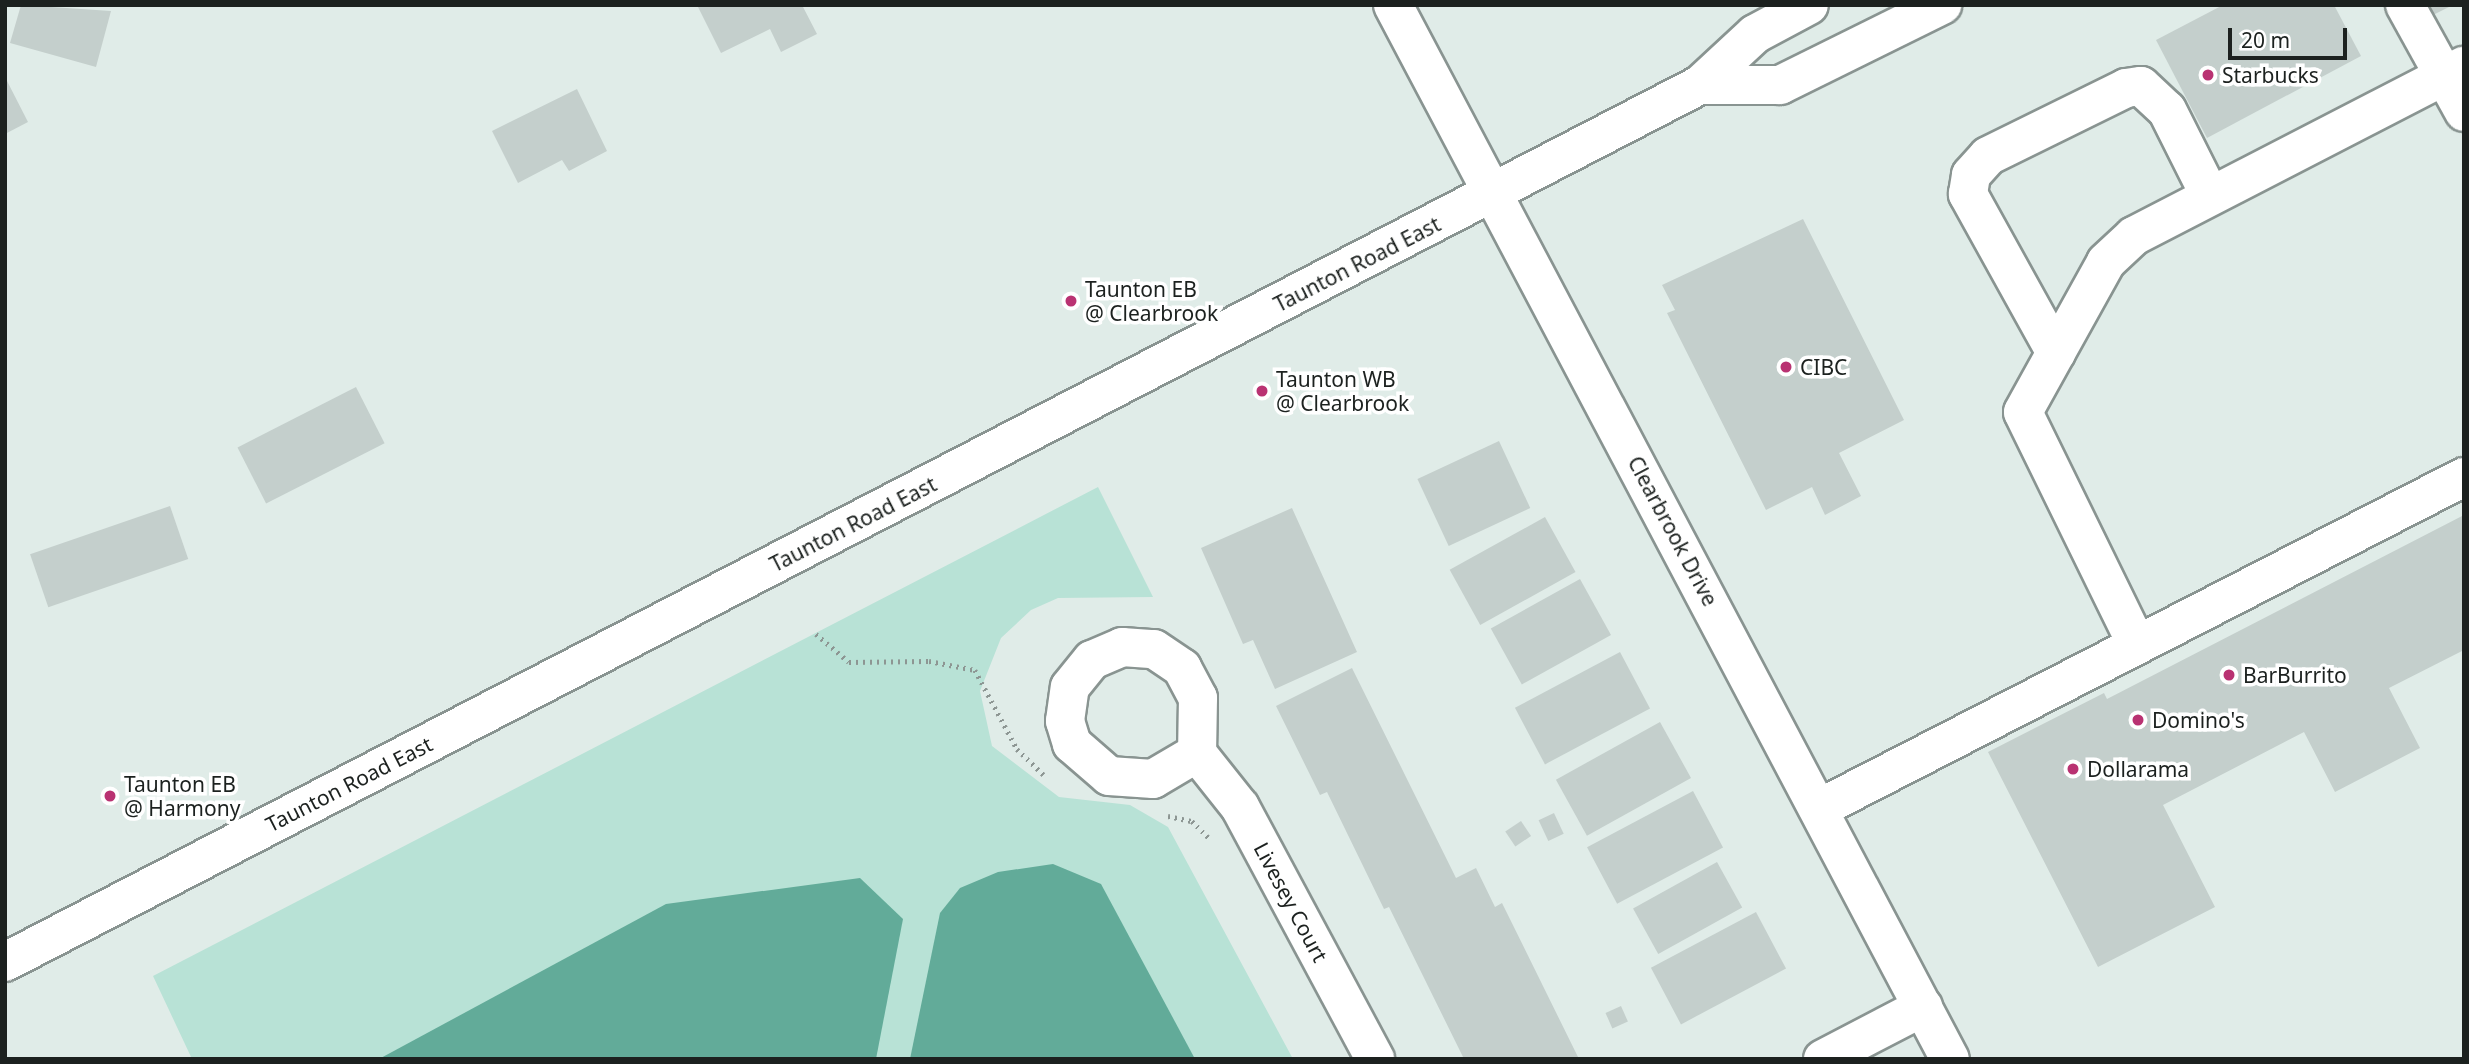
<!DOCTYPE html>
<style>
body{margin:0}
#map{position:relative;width:2469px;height:1064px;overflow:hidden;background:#e0ece8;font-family:"Noto Sans",sans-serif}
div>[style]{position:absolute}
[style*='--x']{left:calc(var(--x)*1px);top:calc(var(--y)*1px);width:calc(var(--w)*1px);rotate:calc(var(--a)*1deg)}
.green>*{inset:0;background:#b8e2d6}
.water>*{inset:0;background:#62ab99}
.building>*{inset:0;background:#c4cfcc;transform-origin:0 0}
.path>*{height:4.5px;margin-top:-2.25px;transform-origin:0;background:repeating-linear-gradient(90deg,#8d9693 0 2px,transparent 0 7px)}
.roads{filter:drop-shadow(2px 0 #899491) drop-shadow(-2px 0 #899491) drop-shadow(0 2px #899491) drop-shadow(0 -2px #899491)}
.minor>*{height:38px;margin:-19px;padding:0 19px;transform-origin:19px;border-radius:19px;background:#fff}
.major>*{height:38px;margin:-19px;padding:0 19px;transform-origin:19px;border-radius:19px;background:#fff}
.dots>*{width:19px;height:19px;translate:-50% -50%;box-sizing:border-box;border:4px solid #fff;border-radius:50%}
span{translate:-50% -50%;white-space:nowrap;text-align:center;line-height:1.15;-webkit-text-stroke:7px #fff;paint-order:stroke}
.poi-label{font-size:21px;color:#1c211f}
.left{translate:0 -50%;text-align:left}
.street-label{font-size:21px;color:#1c211f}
.frame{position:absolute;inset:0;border:7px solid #1c211f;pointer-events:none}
.scale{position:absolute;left:2228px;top:28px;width:119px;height:32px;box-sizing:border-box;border:4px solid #1c211f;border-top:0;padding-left:9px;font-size:21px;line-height:24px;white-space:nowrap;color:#1c211f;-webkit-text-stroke:5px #fff;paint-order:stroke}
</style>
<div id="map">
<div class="green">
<div style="clip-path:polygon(1098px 487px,1153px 597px,1058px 598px,1031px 610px,1001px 638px,980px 691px,992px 746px,1059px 797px,1130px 805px,1168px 827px,1293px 1059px,192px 1059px,153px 976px)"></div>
</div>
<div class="water">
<div style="clip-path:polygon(1053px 864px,1101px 884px,1195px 1059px,910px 1059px,940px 913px,960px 888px,998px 872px)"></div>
<div style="clip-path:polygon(860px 878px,903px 919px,876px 1059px,379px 1059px,666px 904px)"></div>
</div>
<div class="building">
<div style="clip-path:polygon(21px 5px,111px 11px,96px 67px,10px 43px)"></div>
<div style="clip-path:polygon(697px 5px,802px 5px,817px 34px,781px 52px,770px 29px,721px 53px)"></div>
<div style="clip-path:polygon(2223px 5px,2334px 5px,2361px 56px,2207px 138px,2156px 40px)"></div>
<div style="clip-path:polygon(2428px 5px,2453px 5px,2433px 15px)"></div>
<div style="clip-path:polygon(5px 77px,28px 122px,5px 134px)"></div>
<div style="clip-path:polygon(577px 89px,607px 151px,569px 171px,562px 160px,518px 183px,492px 131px)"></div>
<div style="clip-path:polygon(1803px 219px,1904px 420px,1839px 453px,1861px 496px,1825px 515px,1812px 487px,1766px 510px,1667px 313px,1675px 310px,1662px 285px)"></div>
<div style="left:356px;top:387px;width:63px;height:133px;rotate:63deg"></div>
<div style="left:1499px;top:441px;width:74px;height:90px;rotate:65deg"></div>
<div style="left:170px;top:506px;width:56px;height:148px;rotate:71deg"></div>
<div style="clip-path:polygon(1292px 508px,1357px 652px,1275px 689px,1253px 640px,1243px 644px,1201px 548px)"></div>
<div style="clip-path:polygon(2464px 515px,2464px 650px,2389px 688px,2420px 748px,2335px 792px,2304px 732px,2163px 805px,2215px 907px,2098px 967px,1988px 752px,2104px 693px,2107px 699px)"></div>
<div style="left:1545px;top:517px;width:63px;height:109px;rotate:61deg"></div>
<div style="left:1580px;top:579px;width:64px;height:102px;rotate:61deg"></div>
<div style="left:1620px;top:652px;width:64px;height:119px;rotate:62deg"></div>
<div style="clip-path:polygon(1352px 668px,1456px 878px,1476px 868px,1495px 907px,1502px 903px,1579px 1059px,1464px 1059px,1389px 907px,1384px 909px,1327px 792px,1320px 795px,1276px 706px)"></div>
<div style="left:1660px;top:722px;width:64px;height:119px;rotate:61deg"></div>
<div style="left:1693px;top:791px;width:64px;height:120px;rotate:62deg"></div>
<div style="left:1554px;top:813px;width:23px;height:17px;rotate:65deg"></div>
<div style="left:1521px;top:821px;width:18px;height:19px;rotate:56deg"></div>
<div style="left:1717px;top:862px;width:52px;height:96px;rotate:61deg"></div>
<div style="left:1756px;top:912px;width:64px;height:119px;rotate:62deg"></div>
<div style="left:1621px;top:1006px;width:17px;height:17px;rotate:66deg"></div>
</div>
<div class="path">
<div style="--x:816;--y:634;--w:43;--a:40.3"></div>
<div style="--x:849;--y:662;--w:80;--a:-0.7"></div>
<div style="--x:929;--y:661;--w:47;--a:11.1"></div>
<div style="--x:975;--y:670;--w:89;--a:62"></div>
<div style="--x:1017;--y:749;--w:37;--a:44"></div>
<div style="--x:1168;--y:816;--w:25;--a:12"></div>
<div style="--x:1192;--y:821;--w:27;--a:45"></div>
</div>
<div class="roads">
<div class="minor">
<div style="--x:1393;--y:5;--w:1192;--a:62.15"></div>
<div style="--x:2405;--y:5;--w:122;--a:61.1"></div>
<div style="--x:2056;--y:353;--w:182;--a:-119"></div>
<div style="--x:1968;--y:194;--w:19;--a:-81"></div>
<div style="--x:1971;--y:175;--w:25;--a:-48"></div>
<div style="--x:1988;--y:156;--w:154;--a:-26.2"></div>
<div style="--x:2126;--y:88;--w:15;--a:-8"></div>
<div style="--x:2141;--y:86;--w:35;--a:43"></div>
<div style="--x:2167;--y:110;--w:96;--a:63.4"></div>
<div style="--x:2137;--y:645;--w:259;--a:-116.1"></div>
<div style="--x:2023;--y:412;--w:171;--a:-61"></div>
<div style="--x:2106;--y:262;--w:38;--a:-43"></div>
<div style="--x:2134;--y:236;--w:371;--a:-27.3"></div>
<div style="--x:1197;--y:753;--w:51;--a:149.4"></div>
<div style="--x:1153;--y:779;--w:44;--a:-176.1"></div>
<div style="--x:1109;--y:776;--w:49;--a:-139.1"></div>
<div style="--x:1072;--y:744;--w:24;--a:-107"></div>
<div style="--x:1065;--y:721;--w:34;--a:-82"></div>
<div style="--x:1070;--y:687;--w:35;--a:-51"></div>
<div style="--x:1092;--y:660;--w:33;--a:-23"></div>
<div style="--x:1122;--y:647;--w:32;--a:4"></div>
<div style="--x:1154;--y:649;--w:34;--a:34"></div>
<div style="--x:1182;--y:668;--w:34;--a:62"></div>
<div style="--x:1198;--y:698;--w:55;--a:91"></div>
<div style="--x:1197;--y:753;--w:69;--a:51.5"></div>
<div style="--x:1240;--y:807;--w:286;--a:61.8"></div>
<div style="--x:1820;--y:808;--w:724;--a:-27.2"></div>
<div style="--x:1823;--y:1059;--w:113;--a:-27.5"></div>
</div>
<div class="major">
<div style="--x:1700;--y:85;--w:80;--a:0"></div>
<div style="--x:1780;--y:85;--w:181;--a:-26.3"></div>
<div style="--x:5;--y:962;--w:1908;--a:-27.36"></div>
<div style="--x:1700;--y:85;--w:75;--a:-42.8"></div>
<div style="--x:1755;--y:34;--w:61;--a:-28.2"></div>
</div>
</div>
<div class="dots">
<div style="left:2208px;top:75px;background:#b93272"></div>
<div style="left:1071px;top:301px;background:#b93272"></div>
<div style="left:1786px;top:367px;background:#b93272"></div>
<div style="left:1262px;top:391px;background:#b93272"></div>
<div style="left:2229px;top:675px;background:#b93272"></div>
<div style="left:2138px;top:720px;background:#b93272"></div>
<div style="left:2073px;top:769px;background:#b93272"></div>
<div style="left:110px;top:796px;background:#b93272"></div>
</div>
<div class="poi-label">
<span class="left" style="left:2222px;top:75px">Starbucks</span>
<span class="left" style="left:1085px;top:301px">Taunton EB<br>@ Clearbrook</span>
<span class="left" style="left:1800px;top:367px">CIBC</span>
<span class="left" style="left:1276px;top:391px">Taunton WB<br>@ Clearbrook</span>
<span class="left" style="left:2243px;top:675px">BarBurrito</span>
<span class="left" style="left:2152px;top:720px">Domino's</span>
<span class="left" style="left:2087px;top:769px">Dollarama</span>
<span class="left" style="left:124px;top:796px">Taunton EB<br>@ Harmony</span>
</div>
<div class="street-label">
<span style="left:1357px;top:264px;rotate:-27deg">Taunton Road East</span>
<span style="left:853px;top:524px;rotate:-27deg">Taunton Road East</span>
<span style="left:1673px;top:531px;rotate:62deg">Clearbrook Drive</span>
<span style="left:349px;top:784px;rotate:-27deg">Taunton Road East</span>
<span style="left:1291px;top:902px;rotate:62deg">Livesey Court</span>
</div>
<div class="frame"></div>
<div class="scale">20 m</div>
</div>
